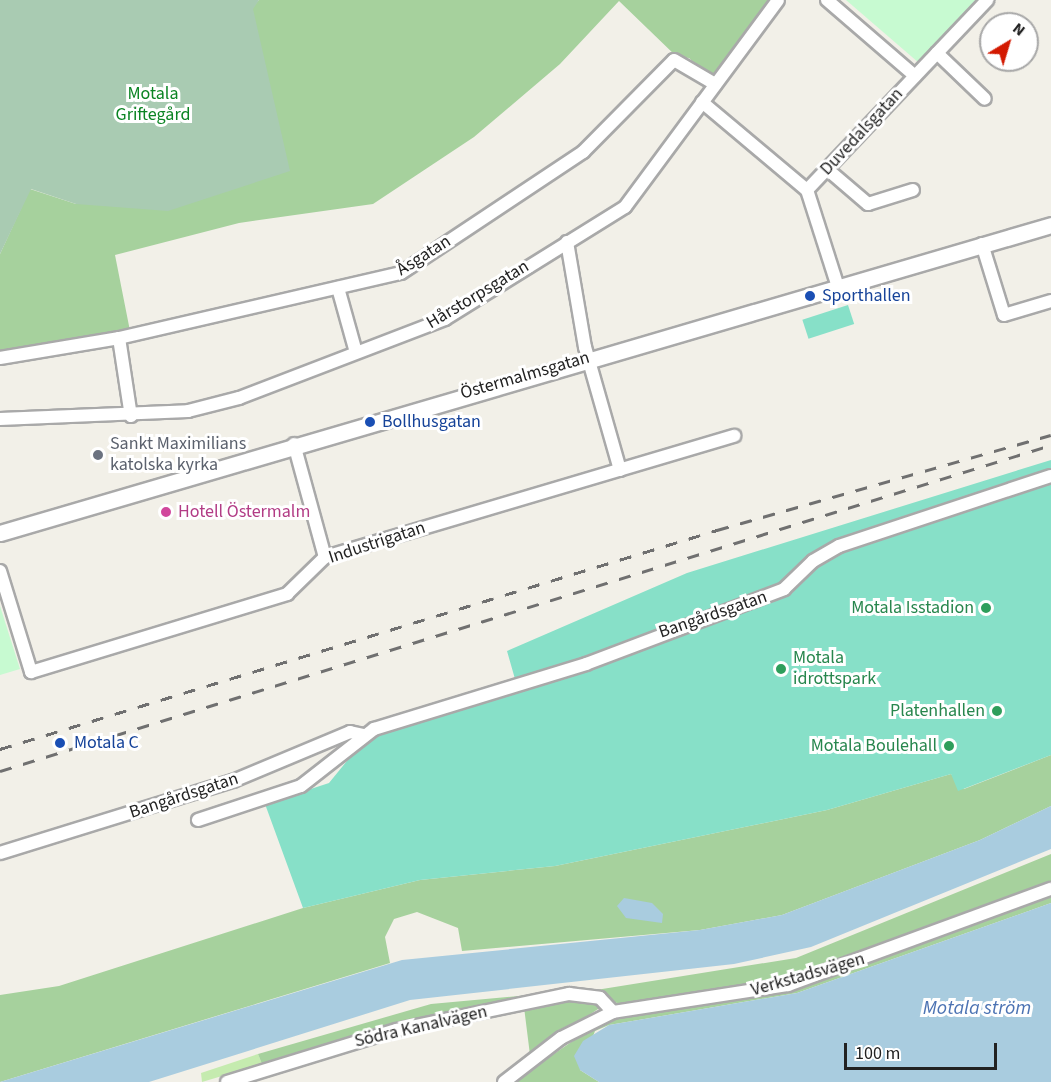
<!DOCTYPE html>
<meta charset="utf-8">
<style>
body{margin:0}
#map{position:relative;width:1051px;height:1082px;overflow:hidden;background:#f2f0e8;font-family:"Source Sans 3",sans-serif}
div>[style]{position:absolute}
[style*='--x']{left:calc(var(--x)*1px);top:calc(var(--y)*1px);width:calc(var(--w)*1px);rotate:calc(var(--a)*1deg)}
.grass>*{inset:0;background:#c5ebaf}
.forest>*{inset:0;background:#a6d19d}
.cemetery>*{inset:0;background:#a9cbb2}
.park>*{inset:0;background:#c7fad1}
.pitch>*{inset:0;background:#87e0c8;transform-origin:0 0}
.water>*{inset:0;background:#a9ccdf}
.roads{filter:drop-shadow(2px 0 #a9a9a9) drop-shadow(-2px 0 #a9a9a9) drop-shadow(0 2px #a9a9a9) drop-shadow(0 -2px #a9a9a9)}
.minor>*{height:12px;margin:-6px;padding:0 6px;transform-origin:6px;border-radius:6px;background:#fff}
.tertiary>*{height:15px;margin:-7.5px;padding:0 7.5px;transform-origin:7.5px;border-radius:7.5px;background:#fff}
.rail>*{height:3px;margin-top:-1.5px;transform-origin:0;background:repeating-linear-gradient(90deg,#707070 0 12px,transparent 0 24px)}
.dots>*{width:16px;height:16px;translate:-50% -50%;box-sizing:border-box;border:3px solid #fff;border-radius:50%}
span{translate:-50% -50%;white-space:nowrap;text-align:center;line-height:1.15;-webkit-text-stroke:6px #fff;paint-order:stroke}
.park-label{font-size:18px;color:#0b8423}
.street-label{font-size:18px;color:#222}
.transit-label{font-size:18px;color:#164399}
.left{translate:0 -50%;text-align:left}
.worship-label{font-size:18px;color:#5b616d}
.hotel-label{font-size:18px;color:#b23c85}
.leisure-label{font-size:18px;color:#27864d}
.right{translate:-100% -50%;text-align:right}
.water-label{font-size:20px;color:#4c73b3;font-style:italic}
.north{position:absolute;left:979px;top:12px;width:60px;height:60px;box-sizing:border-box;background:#fff;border:2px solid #a7a7a7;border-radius:50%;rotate:38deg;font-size:16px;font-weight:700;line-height:24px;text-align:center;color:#222}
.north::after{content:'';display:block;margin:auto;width:21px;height:27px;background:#d31900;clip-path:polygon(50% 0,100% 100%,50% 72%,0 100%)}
.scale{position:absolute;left:844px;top:1043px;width:153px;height:27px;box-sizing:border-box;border:3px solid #222;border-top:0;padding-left:8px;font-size:18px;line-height:21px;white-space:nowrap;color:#222;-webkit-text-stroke:4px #fff;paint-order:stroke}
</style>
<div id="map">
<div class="grass">
<div style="clip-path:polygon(258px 1054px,262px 1064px,202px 1082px,201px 1073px)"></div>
</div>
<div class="forest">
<div style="clip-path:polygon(259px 0,771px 0,717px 83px,689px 58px,677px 57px,619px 1px,560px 64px,474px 137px,373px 204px,239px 223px,115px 255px,131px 336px,0 360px,0 254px,30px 189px,76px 204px)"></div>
<div style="clip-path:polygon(1051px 755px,1051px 806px,980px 840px,782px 915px,700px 930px,462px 951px,458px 928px,417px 912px,394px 919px,385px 937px,390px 963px,0 1082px,0 995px,59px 986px,303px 908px,420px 880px,555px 866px,827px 810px,951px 774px,964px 789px)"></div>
<div style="clip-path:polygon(1051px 854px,1051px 884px,779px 982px,620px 1005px,596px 990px,796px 958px)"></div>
<div style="clip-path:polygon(1051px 895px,1051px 903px,797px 993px,609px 1025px,595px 1031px,580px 1070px,599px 1082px,513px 1082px,602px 1021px,804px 986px)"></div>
<div style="clip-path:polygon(561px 992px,285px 1061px,262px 1064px,258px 1054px,431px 1004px)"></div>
<div style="clip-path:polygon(572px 996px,597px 999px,601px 1007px,530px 1055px,524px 1007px)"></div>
</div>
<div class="cemetery">
<div style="clip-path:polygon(0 0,259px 0,253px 9px,290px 171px,168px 211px,76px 204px,31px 189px,0 254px)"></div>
</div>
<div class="park">
<div style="clip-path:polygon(846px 0,978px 0,919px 63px)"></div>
<div style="clip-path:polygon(0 606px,20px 669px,0 675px)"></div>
</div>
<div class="pitch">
<div style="left:848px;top:305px;width:20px;height:48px;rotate:72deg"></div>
<div style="clip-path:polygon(1051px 460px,1051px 755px,958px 791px,951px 774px,827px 810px,555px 866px,420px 880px,303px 908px,265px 804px,329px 783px,377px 724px,517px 686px,507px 651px,687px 573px)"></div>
</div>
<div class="water">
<div style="clip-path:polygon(1051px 806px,1051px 849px,811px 947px,734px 964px,410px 1000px,149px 1082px,0 1082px,402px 960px,700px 930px,782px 915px,980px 840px)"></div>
<div style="clip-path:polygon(624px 898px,652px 903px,663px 914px,662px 923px,626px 918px,617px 906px)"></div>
<div style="clip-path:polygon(1051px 903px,1051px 1082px,599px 1082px,580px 1070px,574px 1056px,583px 1041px,609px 1025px,797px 993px)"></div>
</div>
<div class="roads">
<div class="minor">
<div style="--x:827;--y:0;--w:116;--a:40.8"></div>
<div style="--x:937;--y:53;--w:66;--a:43.8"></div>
<div style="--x:702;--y:102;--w:137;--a:40"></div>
<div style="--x:827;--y:169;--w:54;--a:40.5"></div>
<div style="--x:868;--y:204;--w:47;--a:-17.3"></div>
<div style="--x:567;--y:242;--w:107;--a:80.3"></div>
<div style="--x:585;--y:347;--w:128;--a:74.1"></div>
<div style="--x:982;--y:244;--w:74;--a:72.8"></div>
<div style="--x:1004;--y:315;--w:49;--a:-16.6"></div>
<div style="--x:838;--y:287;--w:102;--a:-107.7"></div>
<div style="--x:807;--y:190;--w:262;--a:-46.5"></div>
<div style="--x:338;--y:288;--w:63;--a:74.4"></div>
<div style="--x:119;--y:338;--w:79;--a:81.3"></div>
<div style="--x:0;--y:358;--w:121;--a:-9.5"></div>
<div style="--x:119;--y:338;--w:289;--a:-13"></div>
<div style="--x:401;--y:273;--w:219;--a:-33.6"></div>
<div style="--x:583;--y:152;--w:129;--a:-45.3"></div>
<div style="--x:674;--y:60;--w:48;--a:30.3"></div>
<div style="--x:0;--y:419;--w:188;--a:-2.4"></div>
<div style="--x:188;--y:411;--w:53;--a:-14.3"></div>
<div style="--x:239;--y:398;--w:221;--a:-21"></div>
<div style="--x:445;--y:319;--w:212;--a:-31.9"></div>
<div style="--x:625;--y:207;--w:257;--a:-53.5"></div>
<div style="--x:294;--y:444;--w:117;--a:74.7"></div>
<div style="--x:0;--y:571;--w:106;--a:72.9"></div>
<div style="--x:31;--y:672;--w:268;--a:-16.9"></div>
<div style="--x:287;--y:594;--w:53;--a:-44.2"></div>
<div style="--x:325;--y:557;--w:427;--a:-16.5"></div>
<div style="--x:198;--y:820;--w:108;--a:-18.3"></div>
<div style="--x:301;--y:786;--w:93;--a:-38"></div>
<div style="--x:374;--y:729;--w:222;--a:-17"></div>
<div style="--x:586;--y:664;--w:212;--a:-20.7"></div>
<div style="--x:784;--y:589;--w:40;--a:-44"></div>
<div style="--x:813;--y:561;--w:30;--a:-30"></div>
<div style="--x:839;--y:546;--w:223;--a:-18.3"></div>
<div style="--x:0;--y:853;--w:244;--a:-17.2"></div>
<div style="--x:233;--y:781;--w:127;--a:-22.7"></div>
<div style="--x:350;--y:732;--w:13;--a:13"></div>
<div style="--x:227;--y:1082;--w:177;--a:-17.1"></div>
<div style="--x:396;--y:1030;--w:177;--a:-11.8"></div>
<div style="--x:569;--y:994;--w:31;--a:7"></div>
<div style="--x:600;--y:998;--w:19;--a:47"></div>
<div style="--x:504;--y:1082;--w:72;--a:-37.7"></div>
<div style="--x:561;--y:1038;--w:58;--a:-26.6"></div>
<div style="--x:613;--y:1012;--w:177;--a:-8.8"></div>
<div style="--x:788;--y:985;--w:280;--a:-20.1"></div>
</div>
<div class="tertiary">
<div style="--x:0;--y:533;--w:1095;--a:-16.33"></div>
</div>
</div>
<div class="rail">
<div style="--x:0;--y:749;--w:750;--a:-16.98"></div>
<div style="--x:717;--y:530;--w:347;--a:-15.9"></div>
<div style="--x:0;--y:771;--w:1100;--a:-17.23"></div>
</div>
<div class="dots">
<div style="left:810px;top:296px;background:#1a4fb4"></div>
<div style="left:370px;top:422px;background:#1a4fb4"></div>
<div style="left:98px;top:455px;background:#6b7280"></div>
<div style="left:166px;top:512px;background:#d1479c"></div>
<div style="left:986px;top:608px;background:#2e9e5b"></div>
<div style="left:781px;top:669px;background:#2e9e5b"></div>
<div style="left:997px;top:711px;background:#2e9e5b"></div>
<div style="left:60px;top:743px;background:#1a4fb4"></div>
<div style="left:949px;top:746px;background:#2e9e5b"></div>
</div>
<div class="park-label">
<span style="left:153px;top:105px">Motala<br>Griftegård</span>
</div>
<div class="street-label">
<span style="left:862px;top:132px;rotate:-47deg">Duvedalsgatan</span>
<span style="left:424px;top:256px;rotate:-32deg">Åsgatan</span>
<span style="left:478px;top:295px;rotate:-31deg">Hårstorpsgatan</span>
<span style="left:525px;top:376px;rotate:-16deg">Östermalmsgatan</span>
<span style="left:377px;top:543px;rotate:-18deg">Industrigatan</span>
<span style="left:713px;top:615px;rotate:-19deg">Bangårdsgatan</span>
<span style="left:184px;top:796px;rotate:-18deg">Bangårdsgatan</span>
<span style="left:808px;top:975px;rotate:-16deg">Verkstadsvägen</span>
<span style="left:421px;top:1027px;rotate:-13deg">Södra Kanalvägen</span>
</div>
<div class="transit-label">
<span class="left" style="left:822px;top:296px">Sporthallen</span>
<span class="left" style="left:382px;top:422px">Bollhusgatan</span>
<span class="left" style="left:74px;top:743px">Motala C</span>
</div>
<div class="worship-label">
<span class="left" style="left:110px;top:455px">Sankt Maximilians<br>katolska kyrka</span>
</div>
<div class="hotel-label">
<span class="left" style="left:178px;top:512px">Hotell Östermalm</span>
</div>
<div class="leisure-label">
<span class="right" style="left:974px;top:608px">Motala Isstadion</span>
<span class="left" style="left:793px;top:669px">Motala<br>idrottspark</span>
<span class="right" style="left:985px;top:711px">Platenhallen</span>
<span class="right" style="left:937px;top:746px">Motala Boulehall</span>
</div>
<div class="water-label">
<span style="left:977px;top:1008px">Motala ström</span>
</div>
<div class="north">N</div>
<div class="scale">100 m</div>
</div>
